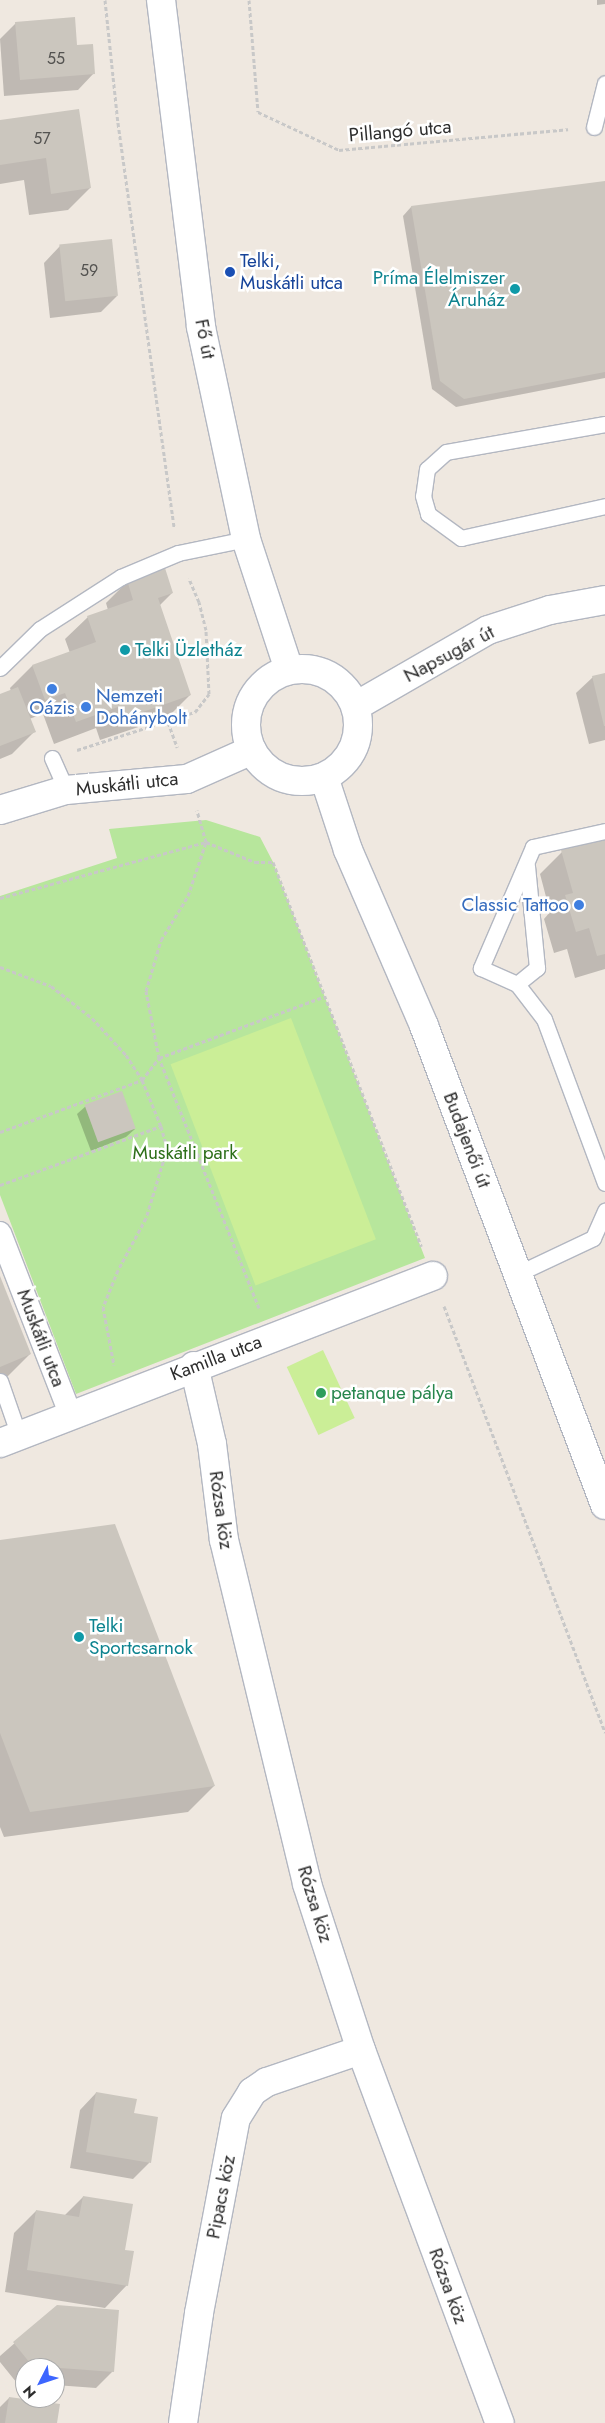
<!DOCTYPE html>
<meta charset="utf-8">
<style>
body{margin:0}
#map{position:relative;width:605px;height:2423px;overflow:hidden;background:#efe8e0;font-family:Jost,sans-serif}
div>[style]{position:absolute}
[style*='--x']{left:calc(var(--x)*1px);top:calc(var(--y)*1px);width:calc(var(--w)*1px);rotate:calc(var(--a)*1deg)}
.green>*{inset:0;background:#b7e69c}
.pitch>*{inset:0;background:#cbee97;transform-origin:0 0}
.shadow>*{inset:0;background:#0003}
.building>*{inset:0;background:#cbc6be;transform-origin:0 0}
.path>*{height:3px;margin-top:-1.5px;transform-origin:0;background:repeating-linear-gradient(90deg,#c8c8c8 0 4px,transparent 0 6.5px)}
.roads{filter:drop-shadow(1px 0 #b3b7c1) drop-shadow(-1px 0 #b3b7c1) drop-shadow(0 1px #b3b7c1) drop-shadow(0 -1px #b3b7c1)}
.service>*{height:15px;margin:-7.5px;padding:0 7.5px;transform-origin:7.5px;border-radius:7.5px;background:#fff}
.pedestrian>*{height:22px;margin:-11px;padding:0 11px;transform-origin:11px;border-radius:11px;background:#fff}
.minor>*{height:28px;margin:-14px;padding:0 14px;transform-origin:14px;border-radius:14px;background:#fff}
.secondary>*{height:28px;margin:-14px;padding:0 14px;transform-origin:14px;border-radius:14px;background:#fff}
.secondary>.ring{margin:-14px;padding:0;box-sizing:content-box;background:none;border:28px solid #fff;border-radius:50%}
.dots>*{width:14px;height:14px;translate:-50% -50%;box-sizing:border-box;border:2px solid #fff;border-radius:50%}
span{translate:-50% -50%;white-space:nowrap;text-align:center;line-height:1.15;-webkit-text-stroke:5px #fff;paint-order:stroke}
.number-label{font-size:16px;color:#545351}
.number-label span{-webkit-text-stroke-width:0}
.street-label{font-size:19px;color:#2d2d2d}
.transit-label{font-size:19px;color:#164399}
.left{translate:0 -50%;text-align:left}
.culture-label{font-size:19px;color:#0d838f}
.right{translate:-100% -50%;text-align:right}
.shop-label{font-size:19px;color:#366cbe}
.park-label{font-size:19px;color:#2d6f19}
.leisure-label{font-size:19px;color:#27864d}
.north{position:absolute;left:15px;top:2358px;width:50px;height:50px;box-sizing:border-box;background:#fff;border:1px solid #ababab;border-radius:50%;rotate:229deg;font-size:14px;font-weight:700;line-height:20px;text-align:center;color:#2d2d2d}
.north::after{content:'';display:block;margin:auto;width:18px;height:22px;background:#3d66ff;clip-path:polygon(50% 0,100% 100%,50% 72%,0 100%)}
</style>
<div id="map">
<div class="green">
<div style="clip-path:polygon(206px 820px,260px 837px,273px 862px,425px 1258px,76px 1394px,0 1195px,0 896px,117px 858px,109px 829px)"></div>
</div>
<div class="pitch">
<div style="left:291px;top:1018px;width:237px;height:129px;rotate:69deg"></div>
<div style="left:323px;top:1350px;width:75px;height:40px;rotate:65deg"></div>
</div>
<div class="shadow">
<div style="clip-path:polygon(597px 0,605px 0,605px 4px,597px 5px)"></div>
<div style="clip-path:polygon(16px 23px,75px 46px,94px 73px,78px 90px,4px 96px,0 39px)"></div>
<div style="clip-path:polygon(0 121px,90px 188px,68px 210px,29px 215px,24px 180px,0 184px)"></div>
<div style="clip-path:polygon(605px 182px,605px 378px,456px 407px,432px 389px,403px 216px,411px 207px)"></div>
<div style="clip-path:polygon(60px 246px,117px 296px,101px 312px,50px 318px,44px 263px)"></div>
<div style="clip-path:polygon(128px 581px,172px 593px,159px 606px,190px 695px,168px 717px,100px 740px,96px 728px,54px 744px,43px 714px,29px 719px,34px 732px,12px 754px,0 759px,0 696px,11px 691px,10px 688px,32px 666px,70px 653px,65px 639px,88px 617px,108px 610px,106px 603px)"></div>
<div style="clip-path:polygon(605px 674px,605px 740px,589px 744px,576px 693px,593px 677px)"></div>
<div style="clip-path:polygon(605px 839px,605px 969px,575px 978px,567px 949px,554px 953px,544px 919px,550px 912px,540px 874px,562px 852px)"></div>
<div style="clip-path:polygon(86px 1106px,135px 1129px,126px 1137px,91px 1151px,77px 1114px)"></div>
<div style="clip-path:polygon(0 1279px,30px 1354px,8px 1376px,0 1379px)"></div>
<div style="clip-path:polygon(0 1541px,214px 1786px,188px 1812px,4px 1837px,0 1827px)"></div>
<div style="clip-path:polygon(96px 2093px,133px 2114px,157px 2118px,149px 2163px,133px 2179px,70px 2168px,80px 2110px)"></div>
<div style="clip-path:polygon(83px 2197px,124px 2251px,127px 2285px,105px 2308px,5px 2292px,14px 2233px,36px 2211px,64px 2216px)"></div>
<div style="clip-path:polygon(57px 2306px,113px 2371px,96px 2388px,55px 2385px,55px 2368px,25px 2368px,25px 2393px,0 2362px,0 2356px)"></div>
<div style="clip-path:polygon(9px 2398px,56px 2423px,0 2423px,0 2407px)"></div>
</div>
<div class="building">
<div style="clip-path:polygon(75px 17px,77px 45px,93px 44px,95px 74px,20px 80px,15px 22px)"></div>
<div style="clip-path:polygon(79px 109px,91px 188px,51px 194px,46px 158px,0 165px,0 120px)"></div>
<div style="clip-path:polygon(605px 181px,605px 372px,464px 399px,440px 381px,411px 206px)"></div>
<div style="left:112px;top:239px;width:57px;height:53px;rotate:84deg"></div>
<div style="clip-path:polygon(165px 568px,173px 593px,158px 598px,191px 695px,123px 719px,118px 707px,76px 722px,65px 693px,45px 700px,32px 665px,96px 642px,87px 616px,133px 600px,127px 580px)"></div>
<div style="clip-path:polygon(605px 673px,605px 726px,604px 726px,592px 676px)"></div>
<div style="clip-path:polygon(18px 687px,36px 732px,0 746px,0 694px)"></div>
<div style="clip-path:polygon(605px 838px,605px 954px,597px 956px,589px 928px,576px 932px,565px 895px,573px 893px,561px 850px)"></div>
<div style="left:122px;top:1091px;width:40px;height:40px;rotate:70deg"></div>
<div style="clip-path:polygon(0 1276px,31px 1354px,0 1367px)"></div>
<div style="clip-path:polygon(115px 1524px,215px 1786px,30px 1812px,0 1733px,0 1540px)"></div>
<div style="clip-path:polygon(96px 2092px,137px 2099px,134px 2113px,158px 2117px,151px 2163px,86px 2152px)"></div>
<div style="clip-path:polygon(83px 2196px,133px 2204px,125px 2250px,134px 2251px,128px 2286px,27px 2270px,36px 2210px,79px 2217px)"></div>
<div style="clip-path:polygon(57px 2305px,119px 2310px,114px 2372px,60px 2368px,55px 2372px,55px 2368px,34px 2368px,13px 2342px)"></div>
<div style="clip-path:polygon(9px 2397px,60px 2404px,57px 2423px,5px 2423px)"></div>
</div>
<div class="path">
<div style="--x:105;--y:0;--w:124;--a:84"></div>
<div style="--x:118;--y:123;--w:408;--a:82.1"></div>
<div style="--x:249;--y:0;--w:112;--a:85.4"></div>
<div style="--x:258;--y:112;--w:89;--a:25.1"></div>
<div style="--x:339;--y:150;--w:230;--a:-5.2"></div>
<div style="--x:168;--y:722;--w:27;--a:70"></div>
<div style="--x:77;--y:750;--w:124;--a:-17.9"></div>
<div style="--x:195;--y:712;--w:23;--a:-52"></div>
<div style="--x:209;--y:694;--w:64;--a:-92.7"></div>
<div style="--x:206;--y:630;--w:29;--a:-104"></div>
<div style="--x:199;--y:602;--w:26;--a:-113"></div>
<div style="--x:0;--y:898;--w:213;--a:-15.2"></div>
<div style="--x:206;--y:842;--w:53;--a:22.2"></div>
<div style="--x:255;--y:862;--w:18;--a:0"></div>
<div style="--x:273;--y:862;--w:412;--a:68.9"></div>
<div style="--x:0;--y:967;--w:54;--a:20.4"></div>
<div style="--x:51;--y:986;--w:52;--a:38"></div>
<div style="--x:92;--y:1018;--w:50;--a:47.4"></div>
<div style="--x:126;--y:1055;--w:30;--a:57"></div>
<div style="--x:142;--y:1080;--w:50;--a:67.6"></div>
<div style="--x:161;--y:1126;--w:24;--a:75"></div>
<div style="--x:167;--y:1149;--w:72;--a:106.9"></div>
<div style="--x:146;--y:1218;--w:59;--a:118.3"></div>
<div style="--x:118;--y:1270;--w:40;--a:112"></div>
<div style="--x:103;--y:1307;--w:59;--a:79.3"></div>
<div style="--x:0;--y:1132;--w:151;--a:-20.1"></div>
<div style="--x:142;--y:1080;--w:28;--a:-52"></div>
<div style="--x:159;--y:1058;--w:68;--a:-101"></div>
<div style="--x:146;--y:991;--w:53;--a:-73.6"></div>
<div style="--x:161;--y:940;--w:52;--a:-58.5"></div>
<div style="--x:188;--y:896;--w:57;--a:-71.6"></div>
<div style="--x:206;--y:842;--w:33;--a:-106"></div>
<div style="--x:0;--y:1185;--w:171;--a:-20.1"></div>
<div style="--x:444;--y:1306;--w:456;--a:69.3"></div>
<div style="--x:259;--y:1308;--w:269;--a:-111.8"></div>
<div style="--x:159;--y:1058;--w:175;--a:-20.4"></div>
</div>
<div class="roads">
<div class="service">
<div style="--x:594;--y:127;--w:45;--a:-76"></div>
<div style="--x:605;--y:424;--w:161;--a:170"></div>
<div style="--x:446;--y:452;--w:25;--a:138"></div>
<div style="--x:427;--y:469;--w:27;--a:98"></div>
<div style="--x:423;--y:496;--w:19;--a:74"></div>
<div style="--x:428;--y:514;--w:41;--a:36"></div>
<div style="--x:461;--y:538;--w:148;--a:-12.5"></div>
<div style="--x:0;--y:668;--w:56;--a:-44.3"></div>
<div style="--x:40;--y:629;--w:96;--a:-32.7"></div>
<div style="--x:121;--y:577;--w:62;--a:-22.8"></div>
<div style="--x:178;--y:553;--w:69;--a:-11.6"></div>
<div style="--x:52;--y:758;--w:35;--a:66"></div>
<div style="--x:605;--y:831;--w:74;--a:167.5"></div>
<div style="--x:533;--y:847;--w:132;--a:113.3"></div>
<div style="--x:481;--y:968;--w:39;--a:24"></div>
<div style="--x:517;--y:984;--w:44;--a:52.4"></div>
<div style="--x:544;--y:1019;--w:175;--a:69.6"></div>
<div style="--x:517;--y:984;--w:26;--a:-39"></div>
<div style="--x:537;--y:968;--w:102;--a:-95.6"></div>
<div style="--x:517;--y:1274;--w:84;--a:-25.3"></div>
<div style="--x:593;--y:1238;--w:30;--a:-66"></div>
<div style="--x:0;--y:1381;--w:58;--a:70.9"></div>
</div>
<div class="pedestrian">
<div style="--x:0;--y:1233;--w:196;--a:68.8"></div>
</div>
<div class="minor">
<div style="--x:356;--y:706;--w:152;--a:-29.9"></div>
<div style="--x:488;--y:630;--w:65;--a:-17.9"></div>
<div style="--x:550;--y:610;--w:56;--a:-10.3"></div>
<div style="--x:0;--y:810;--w:69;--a:-16.9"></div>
<div style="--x:66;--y:790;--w:121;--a:-5.2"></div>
<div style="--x:187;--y:779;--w:71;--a:-24"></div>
<div style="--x:194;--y:1366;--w:80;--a:77"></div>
<div style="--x:212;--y:1444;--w:97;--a:82.9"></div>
<div style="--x:224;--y:1540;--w:354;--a:76.4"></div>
<div style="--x:307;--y:1884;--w:175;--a:72"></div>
<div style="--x:361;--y:2050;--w:398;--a:69.6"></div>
<div style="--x:0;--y:1443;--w:464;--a:-21.1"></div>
<div style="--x:183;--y:2423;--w:111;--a:-81.7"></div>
<div style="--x:199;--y:2313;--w:198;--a:-79.3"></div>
<div style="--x:236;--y:2118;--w:31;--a:-58"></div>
<div style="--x:252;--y:2092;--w:18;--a:-34"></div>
<div style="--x:267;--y:2082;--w:99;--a:-18.8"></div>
</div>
<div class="secondary">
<div style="--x:161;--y:0;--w:329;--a:83"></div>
<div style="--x:201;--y:327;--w:217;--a:78"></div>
<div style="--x:246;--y:539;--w:138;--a:71.8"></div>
<div class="ring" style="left:246px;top:669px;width:84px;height:84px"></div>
<div style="--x:324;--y:777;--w:77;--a:71.8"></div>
<div style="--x:348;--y:850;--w:192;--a:66.6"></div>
<div style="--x:424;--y:1026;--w:512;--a:69.3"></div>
</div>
</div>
<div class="dots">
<div style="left:230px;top:272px;background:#1a4fb4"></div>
<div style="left:515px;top:289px;background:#0f9aa8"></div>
<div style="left:125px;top:650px;background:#0f9aa8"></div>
<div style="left:52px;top:689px;background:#3f7fe0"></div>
<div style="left:86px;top:707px;background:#3f7fe0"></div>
<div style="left:579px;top:905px;background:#3f7fe0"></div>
<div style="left:321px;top:1393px;background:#2e9e5b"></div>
<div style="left:79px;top:1637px;background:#0f9aa8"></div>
</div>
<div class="number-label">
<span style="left:56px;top:59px">55</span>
<span style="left:42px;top:139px">57</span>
<span style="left:89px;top:271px">59</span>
</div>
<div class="street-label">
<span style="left:400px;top:131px;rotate:-5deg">Pillangó utca</span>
<span style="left:205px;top:339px;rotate:79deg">Fő út</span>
<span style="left:449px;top:654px;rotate:-28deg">Napsugár út</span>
<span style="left:127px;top:784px;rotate:-6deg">Muskátli utca</span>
<span style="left:467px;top:1140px;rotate:69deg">Budajenői út</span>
<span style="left:41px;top:1338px;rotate:69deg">Muskátli utca</span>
<span style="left:216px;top:1358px;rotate:-21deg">Kamilla utca</span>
<span style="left:221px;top:1510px;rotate:82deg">Rózsa köz</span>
<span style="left:315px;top:1904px;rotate:73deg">Rózsa köz</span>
<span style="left:221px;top:2197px;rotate:-79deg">Pipacs köz</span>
<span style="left:448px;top:2286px;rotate:70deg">Rózsa köz</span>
</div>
<div class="transit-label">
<span class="left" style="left:240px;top:272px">Telki,<br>Muskátli utca</span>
</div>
<div class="culture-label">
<span class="right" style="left:505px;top:289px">Príma Élelmiszer<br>Áruház</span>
<span class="left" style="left:135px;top:650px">Telki Üzletház</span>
<span class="left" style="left:89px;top:1637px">Telki<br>Sportcsarnok</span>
</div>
<div class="shop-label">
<span class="left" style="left:96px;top:707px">Nemzeti<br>Dohánybolt</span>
<span style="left:52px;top:708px">Oázis</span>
<span class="right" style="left:569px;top:905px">Classic Tattoo</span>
</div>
<div class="park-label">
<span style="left:185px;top:1153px">Muskátli park</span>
</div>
<div class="leisure-label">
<span class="left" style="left:331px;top:1393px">petanque pálya</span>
</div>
<div class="north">N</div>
</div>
